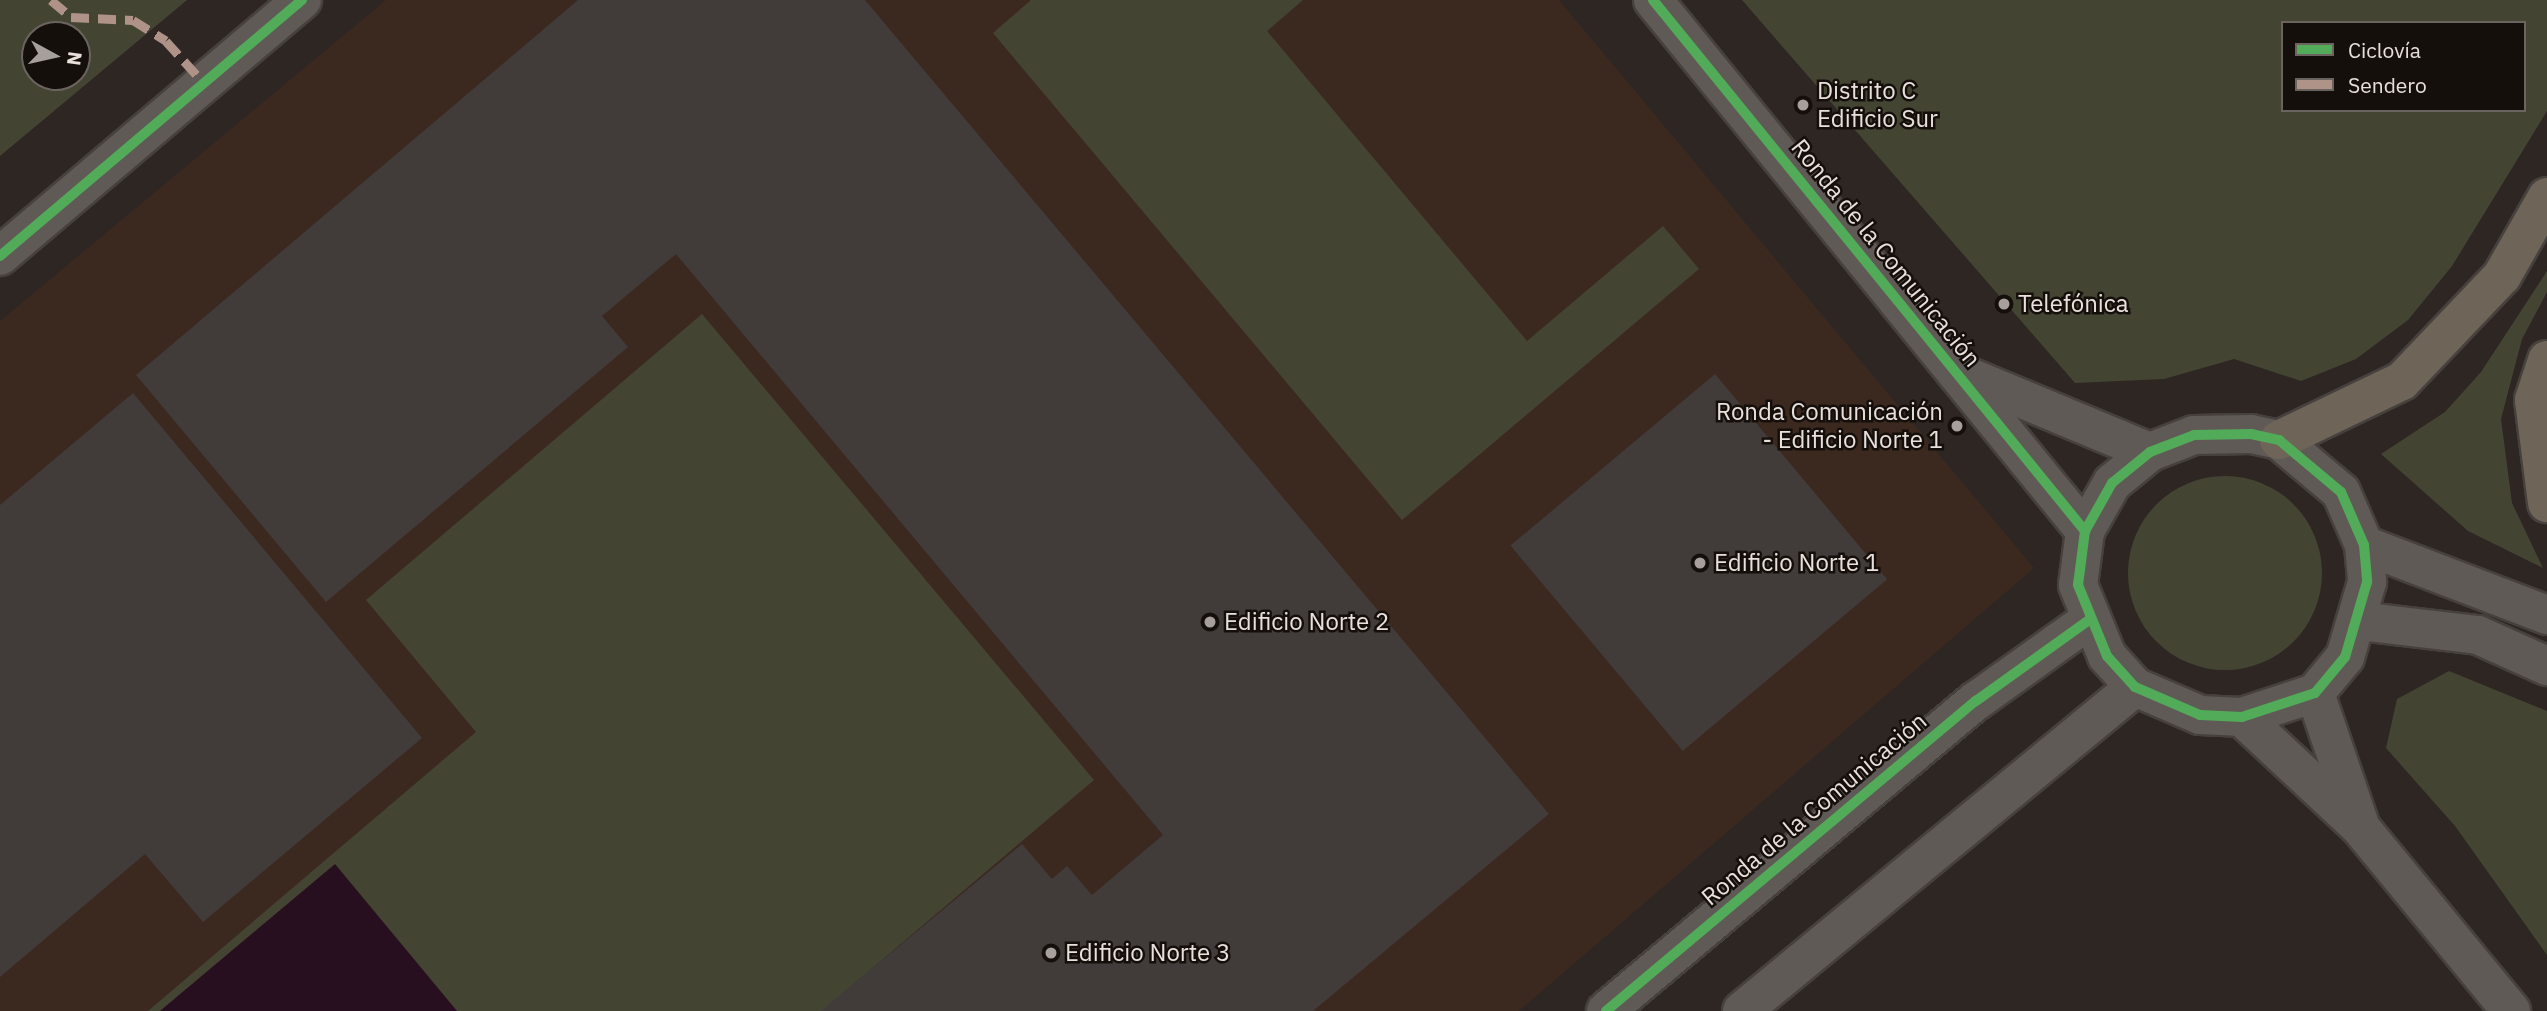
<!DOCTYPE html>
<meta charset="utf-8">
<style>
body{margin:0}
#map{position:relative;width:2547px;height:1011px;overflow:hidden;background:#2d2623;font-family:"IBM Plex Sans",sans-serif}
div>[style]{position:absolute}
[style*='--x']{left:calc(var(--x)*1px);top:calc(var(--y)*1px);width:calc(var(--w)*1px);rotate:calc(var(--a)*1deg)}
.built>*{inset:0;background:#3b2920}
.green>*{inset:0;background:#443}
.round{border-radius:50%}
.water>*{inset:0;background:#280f1f}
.building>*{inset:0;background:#413b3a;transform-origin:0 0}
.roads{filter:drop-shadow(2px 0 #47413e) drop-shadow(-2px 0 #47413e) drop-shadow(0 2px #47413e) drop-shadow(0 -2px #47413e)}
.minor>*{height:38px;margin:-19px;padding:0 19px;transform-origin:19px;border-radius:19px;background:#605a57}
.highway>*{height:38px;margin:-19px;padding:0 19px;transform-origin:19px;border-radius:19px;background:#6e6558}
.quiet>*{height:9px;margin-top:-4.5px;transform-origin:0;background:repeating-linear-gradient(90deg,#af9288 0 18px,transparent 0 27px)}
.cycleway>*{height:10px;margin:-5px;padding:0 5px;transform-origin:5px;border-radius:5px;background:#51ab58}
.dots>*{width:19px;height:19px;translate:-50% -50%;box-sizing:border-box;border:4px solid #150f0c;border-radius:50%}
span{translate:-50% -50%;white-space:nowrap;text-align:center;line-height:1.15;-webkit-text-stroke:5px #150f0c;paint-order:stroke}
.poi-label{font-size:24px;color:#e9e0dc}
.left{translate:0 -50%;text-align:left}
.right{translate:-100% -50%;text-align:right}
.street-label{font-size:24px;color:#e9e0dc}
.legend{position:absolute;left:2281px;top:21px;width:245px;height:91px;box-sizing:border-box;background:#150f0c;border:2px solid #6a635f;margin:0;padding:9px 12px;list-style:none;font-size:21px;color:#e9e0dc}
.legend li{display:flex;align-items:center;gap:14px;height:35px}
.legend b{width:35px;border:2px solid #6a635f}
.north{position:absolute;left:21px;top:21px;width:70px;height:70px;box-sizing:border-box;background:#150f0c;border:2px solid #6a635f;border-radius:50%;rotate:98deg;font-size:19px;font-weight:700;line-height:28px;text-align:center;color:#e9e0dc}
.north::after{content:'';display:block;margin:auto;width:24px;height:32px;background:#a79f9b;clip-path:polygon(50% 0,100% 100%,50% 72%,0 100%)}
</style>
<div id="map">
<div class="built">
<div style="clip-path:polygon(386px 0,1559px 0,2034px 568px,1519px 1011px,0 1011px,0 321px)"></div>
</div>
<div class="green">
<div style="clip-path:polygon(evenodd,0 0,187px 0,0 156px,0 0,77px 35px,77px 77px,35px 77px,35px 35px,77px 35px)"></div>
<div style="clip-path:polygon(1031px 0,1303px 0,1267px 31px,1527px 341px,1663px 226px,1699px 269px,1402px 520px,993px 33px)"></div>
<div style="clip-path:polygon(evenodd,1742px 0,2547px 0,2547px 111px,2452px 266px,2408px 320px,2356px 359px,2301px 381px,2234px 359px,2164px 379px,2075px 383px,1742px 0,2283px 23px,2524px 23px,2524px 110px,2283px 110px,2283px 23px)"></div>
<div style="clip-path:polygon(2547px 271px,2547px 292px,2522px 339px,2501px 419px,2512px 503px,2543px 568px,2468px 531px,2381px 454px,2445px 412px,2481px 372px)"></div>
<div style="clip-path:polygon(702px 314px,1094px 780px,822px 1011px,148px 1011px,476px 732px,366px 600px)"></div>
<div class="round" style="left:2128px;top:476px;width:194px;height:194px"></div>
<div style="clip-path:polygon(2449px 671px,2547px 711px,2547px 955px,2455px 826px,2386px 748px,2397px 699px)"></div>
</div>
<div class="water">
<div style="clip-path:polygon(335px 864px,457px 1011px,160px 1011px)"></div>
</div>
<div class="building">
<div style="clip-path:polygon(578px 0,865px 0,1549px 814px,1313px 1011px,821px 1011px,1022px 844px,1052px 879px,1067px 866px,1092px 895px,1163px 835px,676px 254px,602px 316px,628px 347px,326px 602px,136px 375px)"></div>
<div style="left:1715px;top:374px;width:268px;height:267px;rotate:50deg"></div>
<div style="clip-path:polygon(133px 393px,422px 738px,203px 922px,145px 854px,0 977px,0 505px)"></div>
</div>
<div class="roads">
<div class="minor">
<div style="--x:1653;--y:0;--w:685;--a:50.87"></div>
<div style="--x:0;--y:256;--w:396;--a:-40.3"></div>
<div style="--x:1955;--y:371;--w:211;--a:22.6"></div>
<div style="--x:2251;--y:434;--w:29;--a:12"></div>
<div style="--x:2279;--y:440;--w:81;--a:40"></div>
<div style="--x:2341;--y:492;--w:58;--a:66.5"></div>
<div style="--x:2364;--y:545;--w:37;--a:85"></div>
<div style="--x:2367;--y:582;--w:78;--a:106.3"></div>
<div style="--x:2345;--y:657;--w:47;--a:129.8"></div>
<div style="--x:2315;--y:693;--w:77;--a:161.8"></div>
<div style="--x:2242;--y:717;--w:42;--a:-177.3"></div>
<div style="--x:2200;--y:715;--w:71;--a:-156.7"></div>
<div style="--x:2135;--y:687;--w:42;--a:-132.1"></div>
<div style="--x:2107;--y:656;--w:77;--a:-112.2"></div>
<div style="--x:2078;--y:585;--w:54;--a:-82.6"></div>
<div style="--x:2085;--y:531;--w:55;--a:-60.6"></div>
<div style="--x:2112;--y:483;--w:49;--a:-39.2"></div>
<div style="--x:2150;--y:452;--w:47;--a:-21.1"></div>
<div style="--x:2194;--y:435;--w:57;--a:-1"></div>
<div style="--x:2364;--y:545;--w:196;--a:20.9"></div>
<div style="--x:2359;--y:621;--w:120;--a:6.7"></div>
<div style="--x:2478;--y:635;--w:76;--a:24.2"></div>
<div style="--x:2315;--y:693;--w:136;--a:71.2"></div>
<div style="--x:2242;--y:717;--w:161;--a:43"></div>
<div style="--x:2360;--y:827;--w:238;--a:50.6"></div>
<div style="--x:1606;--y:1011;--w:483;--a:-40"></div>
<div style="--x:1976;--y:701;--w:139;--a:-35.6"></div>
<div style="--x:1742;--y:1011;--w:509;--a:-39.5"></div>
</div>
<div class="highway">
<div style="--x:2547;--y:360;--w:42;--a:108"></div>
<div style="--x:2534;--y:400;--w:104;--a:82.8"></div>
<div style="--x:2279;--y:440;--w:136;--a:-25.6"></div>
<div style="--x:2402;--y:381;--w:145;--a:-46.4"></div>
<div style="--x:2502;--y:276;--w:91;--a:-60.3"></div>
</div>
</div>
<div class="quiet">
<div style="--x:51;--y:0;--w:26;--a:40"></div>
<div style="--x:71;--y:17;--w:62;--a:2.8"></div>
<div style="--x:133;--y:20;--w:39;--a:32"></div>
<div style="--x:166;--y:41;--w:57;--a:47.9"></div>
</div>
<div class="cycleway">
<div style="--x:1653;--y:0;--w:685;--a:50.87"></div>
<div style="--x:0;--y:256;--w:396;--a:-40.3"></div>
<div style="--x:2251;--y:434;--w:29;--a:12"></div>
<div style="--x:2279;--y:440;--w:81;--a:40"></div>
<div style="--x:2341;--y:492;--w:58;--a:66.5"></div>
<div style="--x:2364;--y:545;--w:37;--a:85"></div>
<div style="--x:2367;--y:582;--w:78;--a:106.3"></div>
<div style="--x:2345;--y:657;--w:47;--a:129.8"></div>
<div style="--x:2315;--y:693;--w:77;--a:161.8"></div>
<div style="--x:2242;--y:717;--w:42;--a:-177.3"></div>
<div style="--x:2200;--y:715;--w:71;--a:-156.7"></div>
<div style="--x:2135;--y:687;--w:42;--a:-132.1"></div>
<div style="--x:2107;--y:656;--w:77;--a:-112.2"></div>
<div style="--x:2078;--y:585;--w:54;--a:-82.6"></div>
<div style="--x:2085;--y:531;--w:55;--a:-60.6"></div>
<div style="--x:2112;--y:483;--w:49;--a:-39.2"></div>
<div style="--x:2150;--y:452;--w:47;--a:-21.1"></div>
<div style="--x:2194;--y:435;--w:57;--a:-1"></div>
<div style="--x:1606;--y:1011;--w:483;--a:-40"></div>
<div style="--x:1976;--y:701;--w:139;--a:-35.6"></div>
</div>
<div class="dots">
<div style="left:1803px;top:105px;background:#a79f9b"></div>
<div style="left:2004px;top:304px;background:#a79f9b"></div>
<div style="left:1957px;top:426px;background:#a79f9b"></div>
<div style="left:1700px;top:563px;background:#a79f9b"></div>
<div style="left:1210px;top:622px;background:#a79f9b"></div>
<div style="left:1051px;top:953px;background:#a79f9b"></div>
</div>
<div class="poi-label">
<span class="left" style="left:1817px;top:105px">Distrito C<br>Edificio Sur</span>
<span class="left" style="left:2018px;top:304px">Telefónica</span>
<span class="right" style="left:1943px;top:426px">Ronda Comunicación<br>- Edificio Norte 1</span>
<span class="left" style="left:1714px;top:563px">Edificio Norte 1</span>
<span class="left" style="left:1224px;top:622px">Edificio Norte 2</span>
<span class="left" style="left:1065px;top:953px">Edificio Norte 3</span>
</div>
<div class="street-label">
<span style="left:1886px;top:253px;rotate:51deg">Ronda de la Comunicación</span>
<span style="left:1814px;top:809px;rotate:-40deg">Ronda de la Comunicación</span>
</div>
<ul class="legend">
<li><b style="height:9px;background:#51ab58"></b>Ciclovía</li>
<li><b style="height:9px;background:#af9288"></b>Sendero</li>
</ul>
<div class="north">N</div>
</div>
